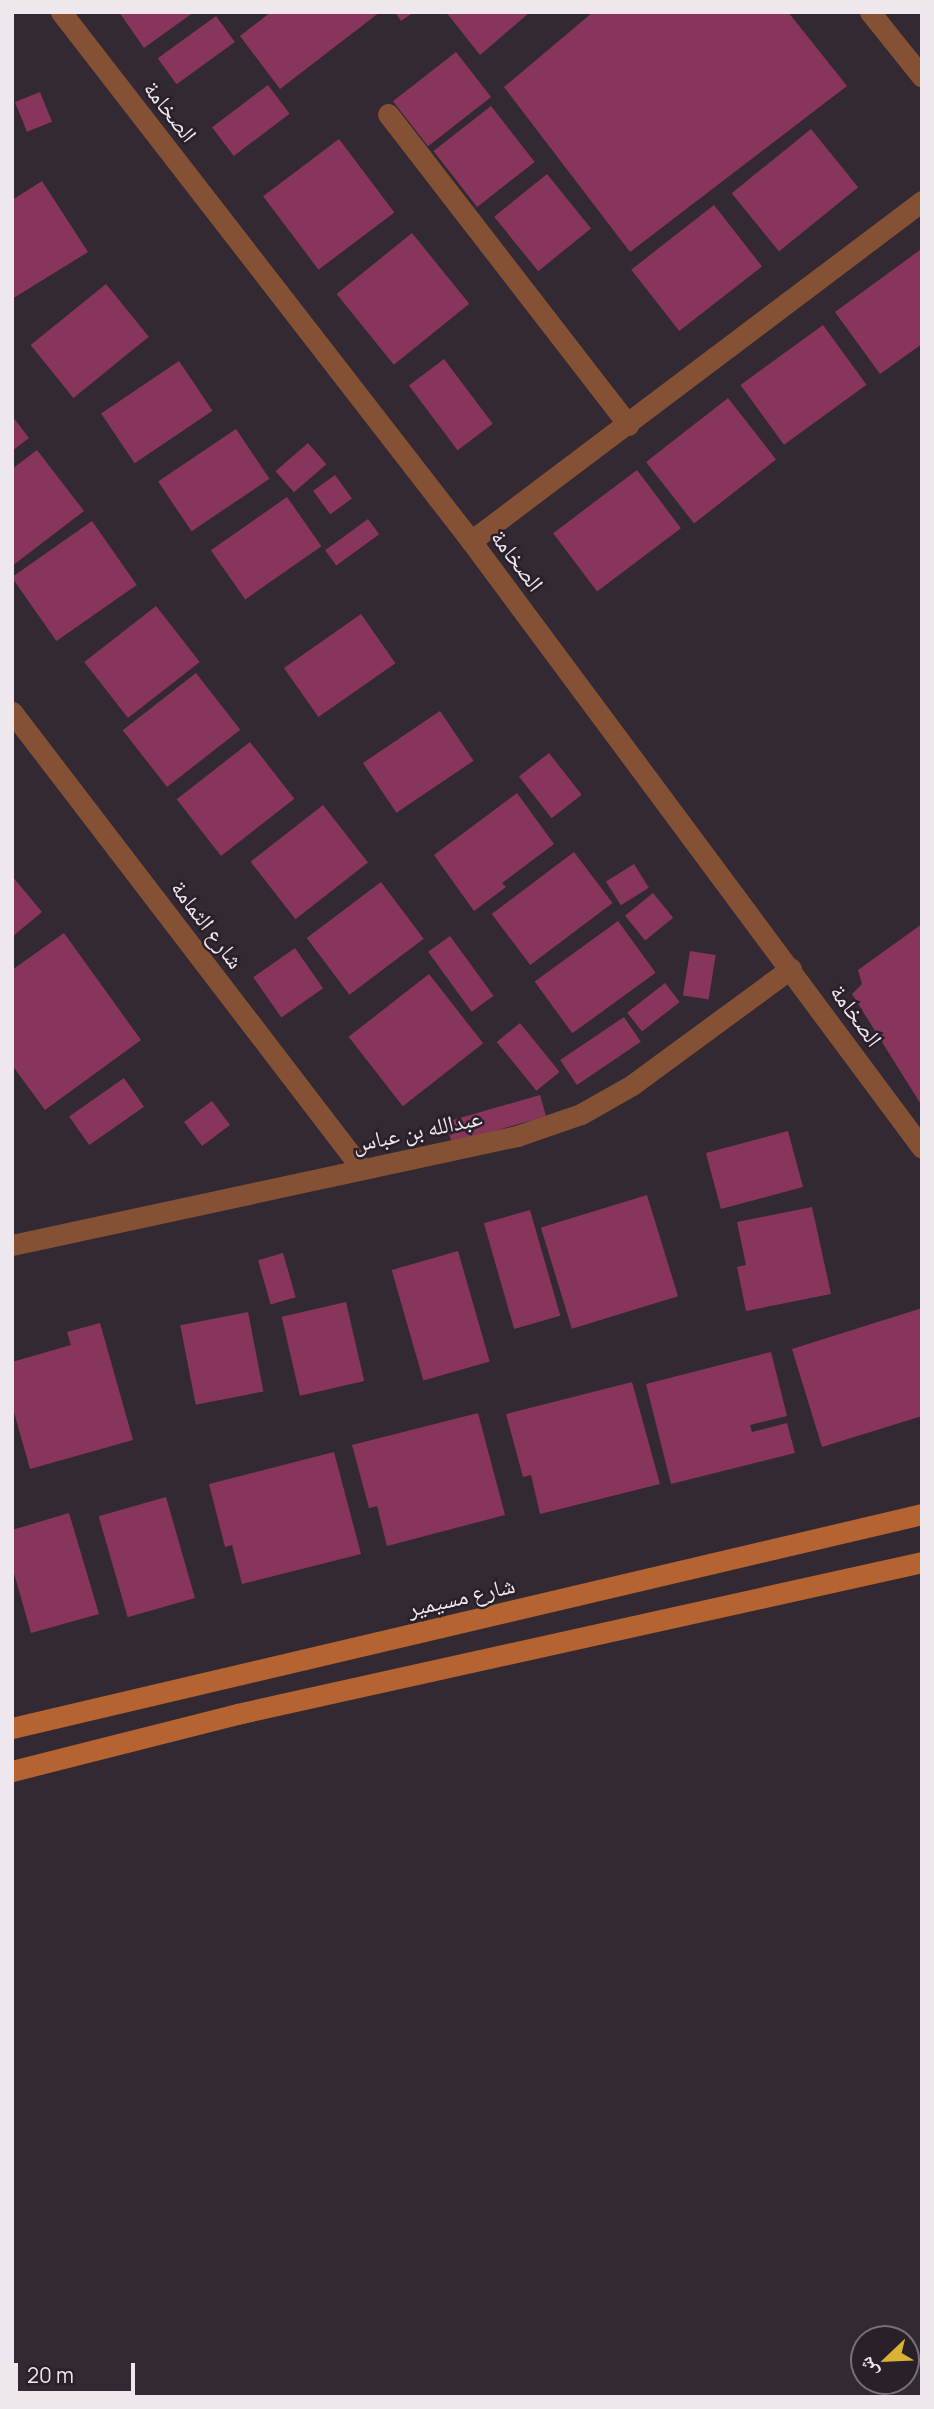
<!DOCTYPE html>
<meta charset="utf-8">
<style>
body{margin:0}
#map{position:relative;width:934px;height:2409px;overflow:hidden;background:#332933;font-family:Manrope,"Noto Naskh Arabic",sans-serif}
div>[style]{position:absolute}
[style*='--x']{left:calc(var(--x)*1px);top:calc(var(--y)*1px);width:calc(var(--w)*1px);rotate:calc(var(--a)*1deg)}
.building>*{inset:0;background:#88355b;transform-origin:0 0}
.street>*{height:21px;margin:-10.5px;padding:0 10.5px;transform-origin:10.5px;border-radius:10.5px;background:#845134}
.secondary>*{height:21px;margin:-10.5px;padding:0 10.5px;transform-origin:10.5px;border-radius:10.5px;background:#b46331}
span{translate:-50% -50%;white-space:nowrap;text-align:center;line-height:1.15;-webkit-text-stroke:5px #292029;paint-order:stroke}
.street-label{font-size:23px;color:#eee7ee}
.frame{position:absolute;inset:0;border:14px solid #eee7ee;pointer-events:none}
.north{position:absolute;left:850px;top:2325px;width:70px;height:70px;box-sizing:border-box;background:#292029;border:2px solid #787078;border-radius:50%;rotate:247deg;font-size:19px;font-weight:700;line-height:28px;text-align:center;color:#eee7ee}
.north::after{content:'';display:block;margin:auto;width:24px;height:32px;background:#d9b334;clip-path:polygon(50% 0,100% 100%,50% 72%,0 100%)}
.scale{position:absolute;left:14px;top:2363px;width:121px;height:32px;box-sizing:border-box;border:4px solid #eee7ee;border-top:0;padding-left:9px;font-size:21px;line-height:24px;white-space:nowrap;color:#eee7ee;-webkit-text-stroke:5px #292029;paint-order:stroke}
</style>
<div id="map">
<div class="building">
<div style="clip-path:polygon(119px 12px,194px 12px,144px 48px)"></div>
<div style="clip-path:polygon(271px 12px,380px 12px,280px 89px,240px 36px)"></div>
<div style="clip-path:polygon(395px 12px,414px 12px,401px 21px)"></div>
<div style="clip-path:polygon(446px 12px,530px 12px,480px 55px)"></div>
<div style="clip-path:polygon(593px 12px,788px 12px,847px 86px,630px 252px,504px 87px)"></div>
<div style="left:216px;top:16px;width:32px;height:72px;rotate:54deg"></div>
<div style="left:456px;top:52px;width:57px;height:80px;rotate:52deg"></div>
<div style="left:268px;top:85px;width:36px;height:70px;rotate:53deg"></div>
<div style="left:40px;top:92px;width:32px;height:27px;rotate:68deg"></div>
<div style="left:491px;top:106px;width:71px;height:73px;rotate:52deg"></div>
<div style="left:811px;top:129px;width:75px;height:102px;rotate:51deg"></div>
<div style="left:339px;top:139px;width:92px;height:95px;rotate:53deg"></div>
<div style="left:547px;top:174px;width:70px;height:68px;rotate:51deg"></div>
<div style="clip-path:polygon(42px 181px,88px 252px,12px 299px,12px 200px)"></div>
<div style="left:714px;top:205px;width:78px;height:105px;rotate:52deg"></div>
<div style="left:412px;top:233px;width:91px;height:97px;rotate:51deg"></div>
<div style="clip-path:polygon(920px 250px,922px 344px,880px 374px,835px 312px)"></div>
<div style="left:106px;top:284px;width:68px;height:97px;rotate:51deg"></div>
<div style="left:823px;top:325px;width:74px;height:102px;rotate:54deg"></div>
<div style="left:444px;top:359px;width:81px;height:44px;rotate:53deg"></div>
<div style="left:179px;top:361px;width:60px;height:94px;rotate:56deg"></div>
<div style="left:728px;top:398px;width:78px;height:104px;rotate:52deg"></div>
<div style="clip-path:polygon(12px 416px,29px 438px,12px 451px)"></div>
<div style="left:236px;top:429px;width:60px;height:94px;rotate:56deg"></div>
<div style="left:308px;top:443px;width:28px;height:43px;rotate:49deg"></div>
<div style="clip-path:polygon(37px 450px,84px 511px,12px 566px,12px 469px)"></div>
<div style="left:637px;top:470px;width:73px;height:105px;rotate:53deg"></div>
<div style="left:335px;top:475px;width:29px;height:27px;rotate:54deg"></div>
<div style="left:287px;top:497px;width:60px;height:93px;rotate:55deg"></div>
<div style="left:368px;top:519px;width:19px;height:53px;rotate:54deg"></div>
<div style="left:92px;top:521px;width:78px;height:98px;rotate:55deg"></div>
<div style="left:156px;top:606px;width:71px;height:91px;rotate:52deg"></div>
<div style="left:361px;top:614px;width:60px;height:94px;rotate:55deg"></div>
<div style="left:196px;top:673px;width:72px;height:93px;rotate:52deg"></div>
<div style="left:440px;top:711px;width:60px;height:93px;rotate:56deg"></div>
<div style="left:250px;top:742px;width:72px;height:93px;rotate:52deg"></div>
<div style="left:549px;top:753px;width:53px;height:38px;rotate:52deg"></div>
<div style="clip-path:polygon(517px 793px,554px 844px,502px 883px,506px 887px,474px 911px,434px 855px)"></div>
<div style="left:323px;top:805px;width:73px;height:92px;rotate:52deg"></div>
<div style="left:574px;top:852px;width:64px;height:103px;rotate:53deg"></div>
<div style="left:634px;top:864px;width:28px;height:33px;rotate:58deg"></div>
<div style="clip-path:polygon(12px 876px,42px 912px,12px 937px)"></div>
<div style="left:381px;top:882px;width:71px;height:93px;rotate:53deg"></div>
<div style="left:653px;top:893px;width:32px;height:36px;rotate:51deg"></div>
<div style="left:618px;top:921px;width:64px;height:103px;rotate:54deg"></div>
<div style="clip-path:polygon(922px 924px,922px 1106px,852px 994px,862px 984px,858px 970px)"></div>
<div style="clip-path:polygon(64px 933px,141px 1040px,45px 1110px,12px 1065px,12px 970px)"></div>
<div style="left:450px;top:936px;width:74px;height:27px;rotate:54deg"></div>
<div style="left:295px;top:948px;width:49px;height:51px;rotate:55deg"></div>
<div style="left:690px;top:951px;width:26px;height:45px;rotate:9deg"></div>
<div style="left:429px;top:974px;width:88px;height:102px;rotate:52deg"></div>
<div style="left:665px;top:983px;width:24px;height:48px;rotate:52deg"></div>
<div style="left:624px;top:1017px;width:30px;height:77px;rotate:56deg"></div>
<div style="left:520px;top:1023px;width:63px;height:30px;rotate:51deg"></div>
<div style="left:124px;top:1078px;width:35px;height:67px;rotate:55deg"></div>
<div style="left:540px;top:1095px;width:22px;height:98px;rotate:74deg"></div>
<div style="left:212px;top:1101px;width:30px;height:35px;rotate:53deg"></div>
<div style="left:788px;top:1131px;width:58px;height:85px;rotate:75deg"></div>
<div style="left:647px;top:1195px;width:106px;height:111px;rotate:73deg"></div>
<div style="clip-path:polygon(812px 1207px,831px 1294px,746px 1311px,737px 1267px,746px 1265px,737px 1222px)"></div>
<div style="left:530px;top:1210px;width:110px;height:48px;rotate:74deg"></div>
<div style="left:458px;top:1251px;width:115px;height:69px;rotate:74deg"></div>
<div style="left:283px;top:1253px;width:46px;height:26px;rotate:74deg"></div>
<div style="left:346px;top:1302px;width:81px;height:66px;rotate:77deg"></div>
<div style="clip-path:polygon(922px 1308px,922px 1416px,822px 1447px,792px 1349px)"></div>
<div style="left:248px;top:1312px;width:81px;height:69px;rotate:79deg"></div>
<div style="clip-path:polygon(100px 1323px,133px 1440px,30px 1469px,12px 1405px,12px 1362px,71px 1345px,67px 1332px)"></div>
<div style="clip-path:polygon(771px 1352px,787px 1416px,750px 1425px,752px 1432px,787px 1423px,795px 1453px,671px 1484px,646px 1384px)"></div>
<div style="clip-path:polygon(632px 1382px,660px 1484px,540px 1514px,531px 1475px,523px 1477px,506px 1414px)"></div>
<div style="clip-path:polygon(478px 1413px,505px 1515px,387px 1546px,377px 1506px,369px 1508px,352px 1445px)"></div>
<div style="clip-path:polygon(334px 1452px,361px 1554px,242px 1584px,232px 1545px,225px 1547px,209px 1484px)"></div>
<div style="left:166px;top:1497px;width:105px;height:70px;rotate:74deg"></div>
<div style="clip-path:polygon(69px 1513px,99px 1614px,31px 1633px,12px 1566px,12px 1530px)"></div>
</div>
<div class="street">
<div style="--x:61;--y:12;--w:669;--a:52.22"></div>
<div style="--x:471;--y:541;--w:756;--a:53.39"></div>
<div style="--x:870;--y:12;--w:83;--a:51.3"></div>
<div style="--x:388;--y:114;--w:393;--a:52.3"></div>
<div style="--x:471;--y:541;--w:565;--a:-37.01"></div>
<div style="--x:12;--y:712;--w:576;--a:52.55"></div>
<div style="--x:12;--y:1245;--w:517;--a:-12.18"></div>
<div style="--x:517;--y:1136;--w:68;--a:-19"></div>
<div style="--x:581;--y:1114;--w:59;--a:-29.6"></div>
<div style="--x:632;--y:1085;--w:197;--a:-36.3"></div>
</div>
<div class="secondary">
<div style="--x:12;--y:1728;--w:935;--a:-13.23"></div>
<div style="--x:12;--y:1771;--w:232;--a:-14.2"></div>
<div style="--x:237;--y:1714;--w:702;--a:-12.51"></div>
</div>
<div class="street-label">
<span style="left:171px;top:111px;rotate:52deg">الصخامة</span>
<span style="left:518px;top:560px;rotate:53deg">الصخامة</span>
<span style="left:208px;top:924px;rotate:53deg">شارع الثمامة</span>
<span style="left:857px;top:1015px;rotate:54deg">الصخامة</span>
<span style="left:417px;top:1130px;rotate:-12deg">عبدالله بن عباس</span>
<span style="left:461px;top:1596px;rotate:-13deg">شارع مسيمير</span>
</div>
<div class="frame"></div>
<div class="north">ش</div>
<div class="scale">20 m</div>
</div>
